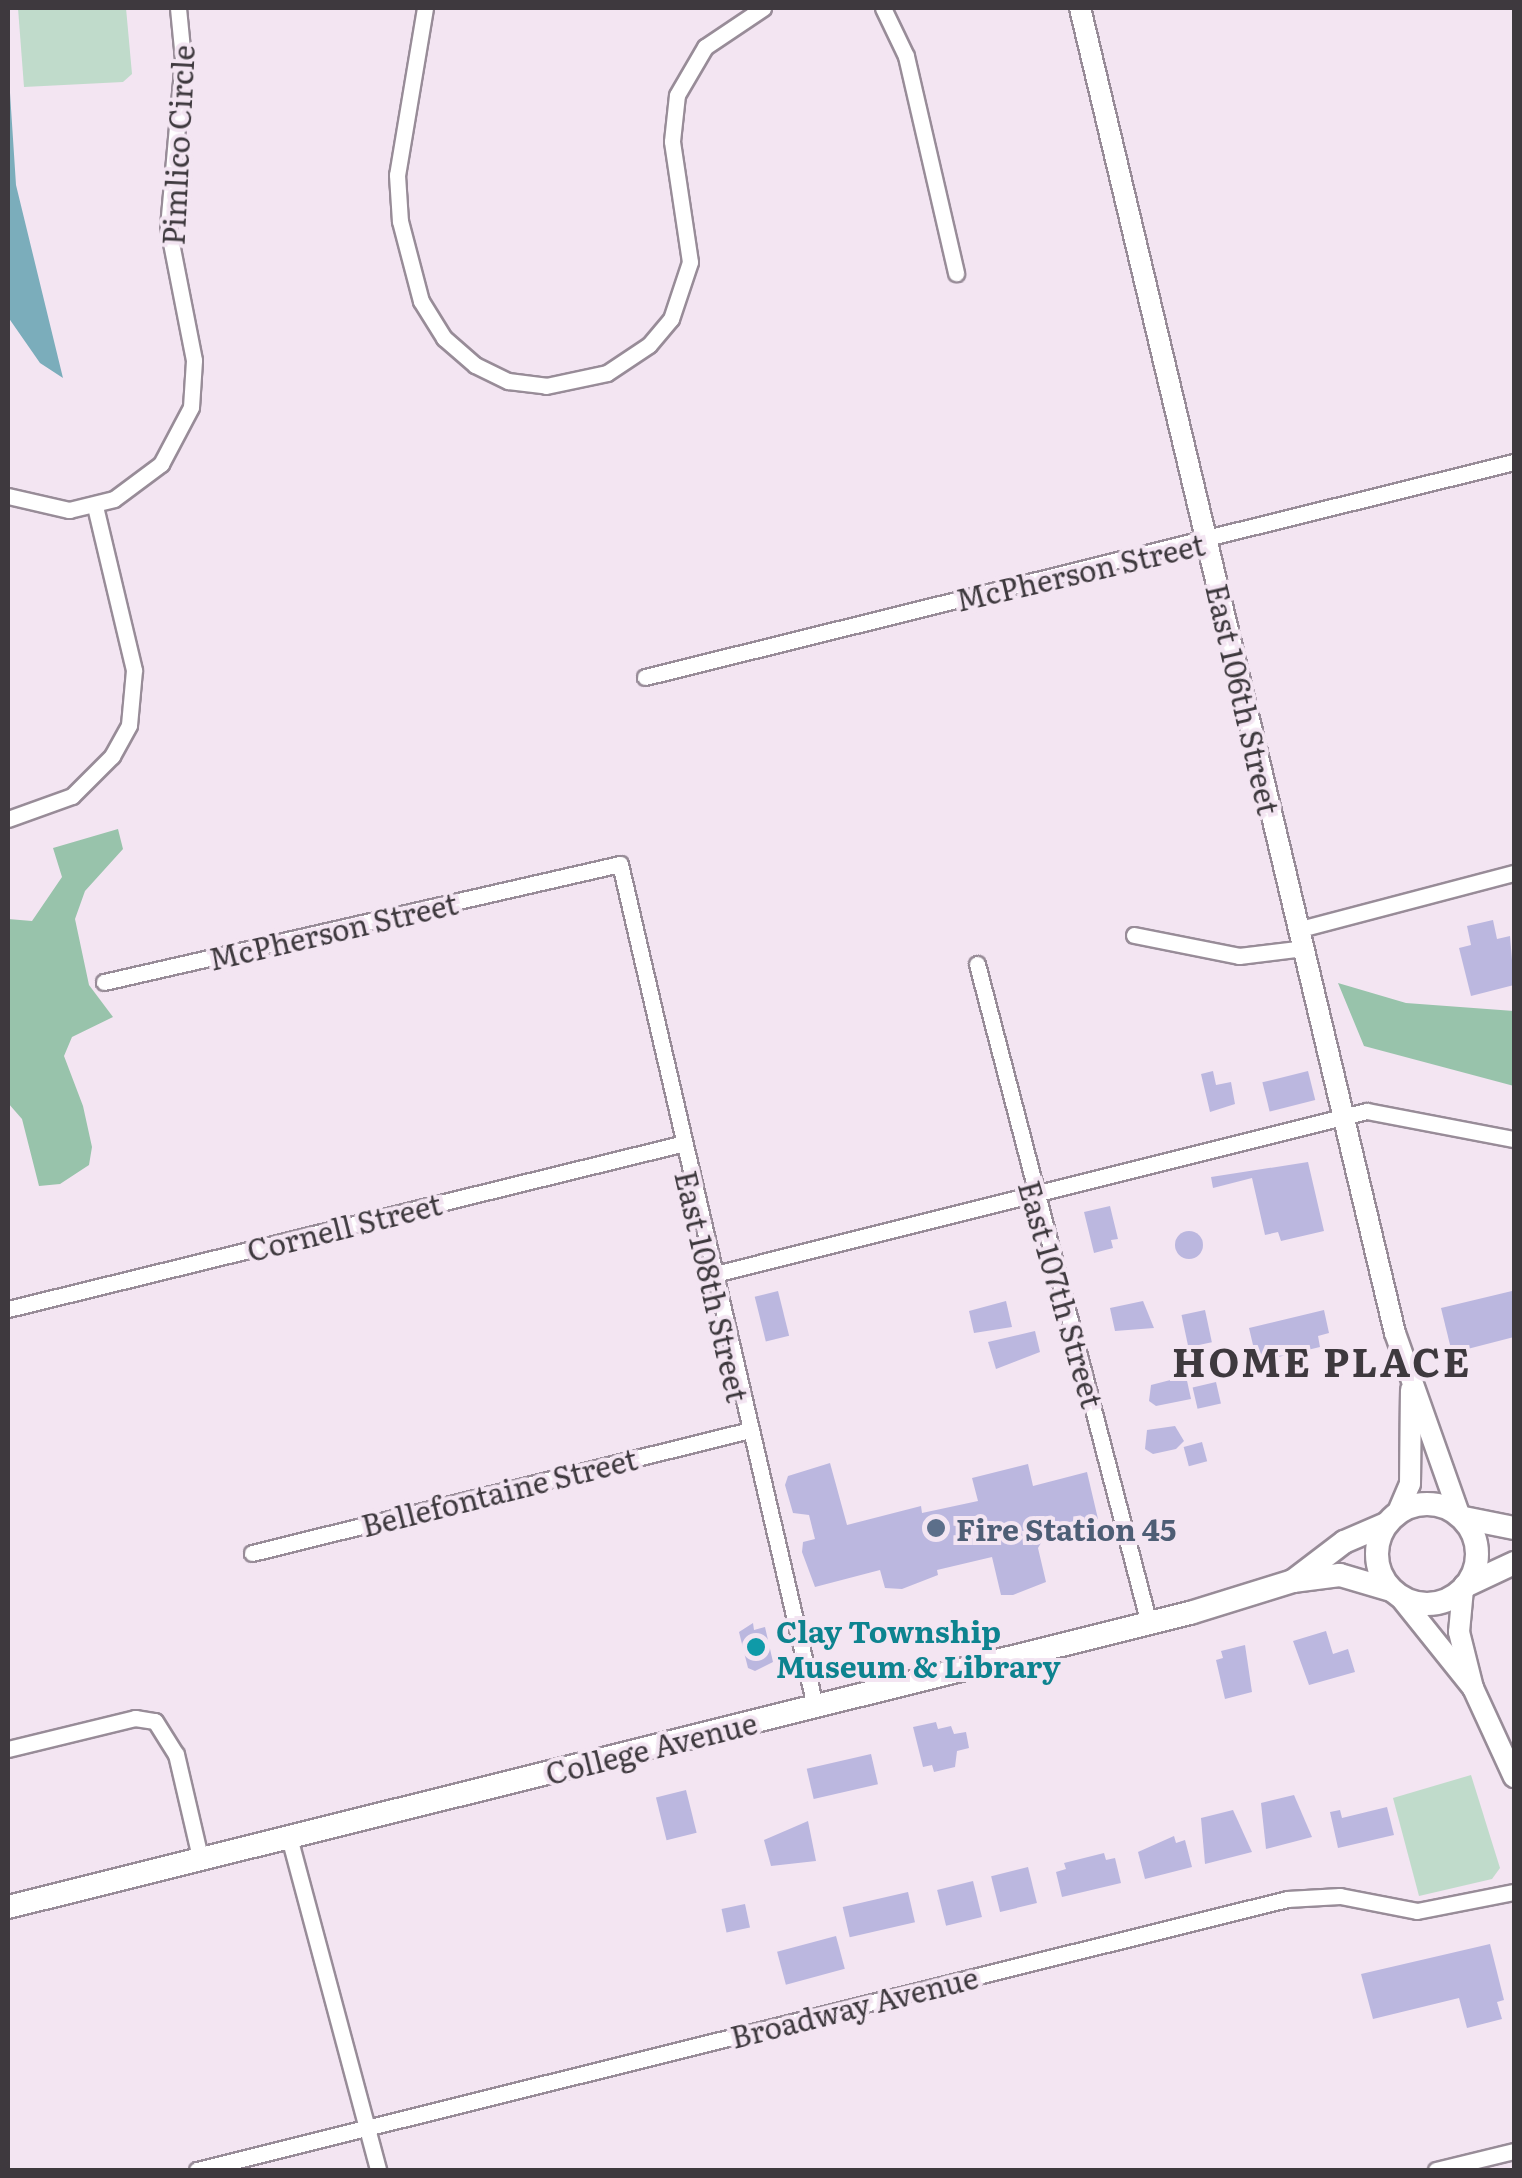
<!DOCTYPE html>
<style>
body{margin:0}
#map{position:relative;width:1522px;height:2178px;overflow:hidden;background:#f3e5f2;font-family:Literata,serif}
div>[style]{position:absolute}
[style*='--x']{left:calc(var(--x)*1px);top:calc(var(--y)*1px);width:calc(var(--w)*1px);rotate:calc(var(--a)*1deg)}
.green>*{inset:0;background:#c0dbcb}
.forest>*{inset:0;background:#98c3ab}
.water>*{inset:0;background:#7badbb}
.building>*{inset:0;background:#bbb7df;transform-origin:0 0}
.round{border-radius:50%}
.roads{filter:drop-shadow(2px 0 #988c98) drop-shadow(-2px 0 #988c98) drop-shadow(0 2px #988c98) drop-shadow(0 -2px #988c98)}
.minor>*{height:15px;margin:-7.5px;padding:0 7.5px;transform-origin:7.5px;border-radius:7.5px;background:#fff}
.tertiary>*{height:20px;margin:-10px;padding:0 10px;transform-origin:10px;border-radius:10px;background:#fff}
.secondary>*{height:22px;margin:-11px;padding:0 11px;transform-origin:11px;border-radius:11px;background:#fff}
.secondary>.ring{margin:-11px;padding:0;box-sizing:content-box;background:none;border:22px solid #fff;border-radius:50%}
.dots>*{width:28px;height:28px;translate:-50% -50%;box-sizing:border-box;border:5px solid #f3e5f2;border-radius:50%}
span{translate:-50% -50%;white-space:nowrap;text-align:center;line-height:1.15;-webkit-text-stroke:8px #f3e5f2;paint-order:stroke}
.street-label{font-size:30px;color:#3e393e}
.service-label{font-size:30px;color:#4e5e75;font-weight:700}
.left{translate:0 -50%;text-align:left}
.culture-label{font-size:30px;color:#0d838f;font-weight:700}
.district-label{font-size:40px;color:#3e393e;font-weight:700;letter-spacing:2.5px}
.frame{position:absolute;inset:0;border:10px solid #3e393e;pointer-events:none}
</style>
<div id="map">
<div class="green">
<div style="clip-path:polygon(18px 8px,126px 8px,132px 74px,123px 82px,24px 87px)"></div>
<div style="clip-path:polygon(1471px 1775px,1500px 1868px,1492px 1879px,1419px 1896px,1393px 1798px)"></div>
</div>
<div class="forest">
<div style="clip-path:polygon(118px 829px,123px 849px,85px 891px,75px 919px,89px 985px,113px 1017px,72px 1037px,64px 1056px,83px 1106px,92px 1147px,89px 1165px,60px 1184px,39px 1186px,22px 1119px,8px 1103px,8px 919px,32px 921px,62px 877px,53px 848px)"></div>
<div style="clip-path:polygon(1338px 983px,1406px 1003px,1514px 1011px,1514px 1086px,1364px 1046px)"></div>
</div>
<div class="water">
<div style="clip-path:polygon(8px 62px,16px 185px,63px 378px,40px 363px,8px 317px)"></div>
</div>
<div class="building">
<div style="clip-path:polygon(1493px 920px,1497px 939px,1510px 936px,1514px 985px,1471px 996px,1459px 948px,1471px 945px,1467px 926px)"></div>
<div style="clip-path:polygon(1213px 1071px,1216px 1085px,1231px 1082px,1235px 1104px,1210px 1112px,1201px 1074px)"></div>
<div style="left:1308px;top:1071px;width:30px;height:47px;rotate:76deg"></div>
<div style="clip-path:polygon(1308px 1162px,1324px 1231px,1281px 1241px,1278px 1232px,1265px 1235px,1252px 1178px,1213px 1188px,1211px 1177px)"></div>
<div style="clip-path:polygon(1110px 1206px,1118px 1239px,1111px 1240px,1113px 1248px,1094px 1253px,1084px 1212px)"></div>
<div class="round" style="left:1175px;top:1231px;width:28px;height:28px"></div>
<div style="left:778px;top:1291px;width:46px;height:24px;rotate:76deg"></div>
<div style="clip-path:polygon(1512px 1291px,1514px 1337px,1452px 1353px,1441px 1308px)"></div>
<div style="clip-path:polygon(1006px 1301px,1012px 1327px,974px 1333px,969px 1311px)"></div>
<div style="clip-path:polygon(1143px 1301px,1154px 1328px,1115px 1331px,1110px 1308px)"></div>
<div style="left:1205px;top:1310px;width:33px;height:24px;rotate:78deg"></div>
<div style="clip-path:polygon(1324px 1310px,1329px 1333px,1318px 1336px,1320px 1347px,1257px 1362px,1249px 1328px)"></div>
<div style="clip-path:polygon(1035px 1331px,1040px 1352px,996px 1369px,988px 1342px)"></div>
<div style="clip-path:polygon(1186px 1376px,1191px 1399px,1156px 1406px,1149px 1401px,1151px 1385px)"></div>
<div style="left:1216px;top:1382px;width:22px;height:24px;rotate:77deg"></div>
<div style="clip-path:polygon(1175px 1426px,1184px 1441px,1176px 1449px,1153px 1454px,1145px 1449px,1147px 1430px)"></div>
<div style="left:1202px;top:1442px;width:20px;height:19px;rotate:75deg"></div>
<div style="clip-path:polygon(830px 1463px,847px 1525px,921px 1506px,922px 1513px,978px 1501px,972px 1478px,1028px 1464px,1033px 1486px,1087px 1472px,1098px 1519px,1048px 1531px,1038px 1548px,1046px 1582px,1013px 1595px,1001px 1595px,992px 1557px,937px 1570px,938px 1575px,902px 1589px,885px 1588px,880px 1570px,815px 1587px,802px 1552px,803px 1542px,815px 1539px,809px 1515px,793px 1513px,785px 1485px,788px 1476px)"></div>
<div style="clip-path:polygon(753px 1623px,754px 1630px,765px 1627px,773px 1662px,755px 1671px,748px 1668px,739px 1632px)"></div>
<div style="clip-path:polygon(1326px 1631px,1333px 1654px,1348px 1649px,1355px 1672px,1309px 1685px,1293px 1641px)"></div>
<div style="clip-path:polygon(1245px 1645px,1252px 1692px,1225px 1699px,1216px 1660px,1223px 1658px,1221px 1651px)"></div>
<div style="clip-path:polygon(936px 1722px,938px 1729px,951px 1726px,954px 1734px,966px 1732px,969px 1748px,957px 1751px,955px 1767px,934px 1772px,932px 1765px,923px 1767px,913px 1727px)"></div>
<div style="left:871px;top:1754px;width:31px;height:66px;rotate:77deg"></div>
<div style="left:686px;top:1790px;width:44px;height:31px;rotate:76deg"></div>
<div style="clip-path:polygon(1294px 1795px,1312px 1837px,1266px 1849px,1261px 1803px)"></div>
<div style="clip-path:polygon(1387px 1807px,1394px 1835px,1338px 1848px,1330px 1812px,1340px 1810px,1342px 1818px)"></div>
<div style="clip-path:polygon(1233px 1810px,1252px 1852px,1205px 1864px,1201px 1818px)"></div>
<div style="clip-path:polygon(808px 1821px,816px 1861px,771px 1866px,764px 1840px)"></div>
<div style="clip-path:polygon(1174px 1836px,1176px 1843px,1185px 1840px,1192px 1867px,1145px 1879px,1138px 1852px)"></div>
<div style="clip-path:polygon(1104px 1853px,1106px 1860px,1115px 1858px,1121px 1883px,1062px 1897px,1056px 1872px,1066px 1869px,1064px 1863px)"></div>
<div style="left:1028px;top:1867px;width:37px;height:38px;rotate:76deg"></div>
<div style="left:973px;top:1881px;width:37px;height:37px;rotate:76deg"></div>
<div style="left:908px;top:1892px;width:31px;height:67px;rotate:77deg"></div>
<div style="left:745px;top:1904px;width:24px;height:24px;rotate:78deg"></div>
<div style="left:836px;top:1936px;width:34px;height:61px;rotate:75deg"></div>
<div style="clip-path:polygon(1490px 1944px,1504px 2000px,1497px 2002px,1502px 2019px,1467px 2028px,1459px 1998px,1373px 2019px,1361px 1974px)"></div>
</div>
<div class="roads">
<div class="minor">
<div style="--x:425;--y:8;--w:169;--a:99.5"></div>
<div style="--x:397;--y:175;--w:46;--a:86.3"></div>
<div style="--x:400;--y:221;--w:83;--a:75.3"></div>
<div style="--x:421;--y:301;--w:44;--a:58.1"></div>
<div style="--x:444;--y:338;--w:41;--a:41.1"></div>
<div style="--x:475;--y:365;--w:37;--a:26"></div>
<div style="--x:508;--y:381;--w:38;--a:7"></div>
<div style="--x:546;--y:386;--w:62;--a:-12"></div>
<div style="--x:607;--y:373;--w:50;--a:-33.7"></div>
<div style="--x:649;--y:345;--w:34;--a:-50"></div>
<div style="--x:671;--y:319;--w:60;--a:-71.6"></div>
<div style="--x:690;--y:262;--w:122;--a:-98.5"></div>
<div style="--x:672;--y:141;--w:46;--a:-83.8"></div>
<div style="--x:677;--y:95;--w:56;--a:-59.7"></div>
<div style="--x:705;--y:47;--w:70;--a:-33.9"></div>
<div style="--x:883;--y:8;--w:53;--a:64.4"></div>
<div style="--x:906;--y:56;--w:223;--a:77"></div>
<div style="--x:8;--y:496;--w:63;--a:12.9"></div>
<div style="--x:69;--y:510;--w:46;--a:-13.7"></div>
<div style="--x:114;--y:499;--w:59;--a:-36.7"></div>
<div style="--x:161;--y:464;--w:64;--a:-62.2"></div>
<div style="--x:191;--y:407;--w:47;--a:-86.3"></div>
<div style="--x:194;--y:360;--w:136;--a:-101.1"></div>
<div style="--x:168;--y:227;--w:169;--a:-84.9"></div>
<div style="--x:183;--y:59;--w:51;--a:-95.6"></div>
<div style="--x:645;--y:677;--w:895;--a:-13.9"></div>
<div style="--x:8;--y:819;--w:68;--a:-19.8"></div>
<div style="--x:72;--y:796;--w:57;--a:-45"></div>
<div style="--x:112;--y:756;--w:35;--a:-61"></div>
<div style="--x:129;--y:725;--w:55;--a:-84.8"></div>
<div style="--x:134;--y:670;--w:169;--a:-103.4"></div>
<div style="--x:1300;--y:929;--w:221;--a:-14.7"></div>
<div style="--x:1134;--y:935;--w:107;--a:11.3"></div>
<div style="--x:1239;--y:956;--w:65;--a:-7"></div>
<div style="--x:977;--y:964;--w:682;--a:75.39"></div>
<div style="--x:104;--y:982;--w:529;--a:-12.88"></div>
<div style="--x:620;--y:864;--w:864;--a:76.96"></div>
<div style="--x:711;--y:1275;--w:676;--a:-14.04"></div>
<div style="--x:1367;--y:1111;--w:150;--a:10.8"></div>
<div style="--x:8;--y:1309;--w:693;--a:-13.78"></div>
<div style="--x:252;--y:1553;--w:509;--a:-13.87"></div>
<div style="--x:8;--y:1749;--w:131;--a:-13.7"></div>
<div style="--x:135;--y:1718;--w:20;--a:9"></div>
<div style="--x:155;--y:1721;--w:39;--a:58"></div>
<div style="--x:176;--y:1754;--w:106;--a:76.9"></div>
<div style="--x:289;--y:1837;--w:345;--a:75"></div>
<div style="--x:197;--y:2170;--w:1123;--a:-13.96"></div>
<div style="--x:1287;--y:1899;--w:53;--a:-3.2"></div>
<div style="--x:1340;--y:1896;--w:78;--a:11"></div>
<div style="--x:1417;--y:1911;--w:99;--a:-11.1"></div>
<div style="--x:1436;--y:2170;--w:80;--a:-13.7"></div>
</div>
<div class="tertiary">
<div style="--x:1080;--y:8;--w:1362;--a:76.63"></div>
<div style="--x:1395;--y:1333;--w:192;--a:70.5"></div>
<div style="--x:1398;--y:1512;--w:30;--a:-67"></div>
<div style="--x:1410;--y:1484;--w:94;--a:-89.4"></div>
<div style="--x:1463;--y:1589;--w:43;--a:95.3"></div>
<div style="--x:1459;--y:1632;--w:58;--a:76"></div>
<div style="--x:1473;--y:1688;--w:98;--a:65.3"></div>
<div style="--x:1400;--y:1597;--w:117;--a:51.3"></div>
</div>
<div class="secondary">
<div class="ring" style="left:1377px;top:1504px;width:78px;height:78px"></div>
<div style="--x:1464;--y:1518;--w:51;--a:11.3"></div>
<div style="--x:1293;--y:1581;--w:47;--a:-7.3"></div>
<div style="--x:1340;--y:1575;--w:53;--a:16.4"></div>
<div style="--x:1465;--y:1586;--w:54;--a:-25.1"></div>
<div style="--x:8;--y:1907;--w:1218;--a:-13.97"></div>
<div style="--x:1190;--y:1613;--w:108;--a:-17.3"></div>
<div style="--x:1293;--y:1581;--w:64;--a:-37.4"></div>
<div style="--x:1344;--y:1542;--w:46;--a:-23.2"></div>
</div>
</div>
<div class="dots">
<div style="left:936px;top:1528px;background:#5c6f8a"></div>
<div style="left:756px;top:1647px;background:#0f9aa8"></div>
</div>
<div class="street-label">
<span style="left:177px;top:145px;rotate:-87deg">Pimlico Circle</span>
<span style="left:1080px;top:571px;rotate:-13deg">McPherson Street</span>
<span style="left:1244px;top:699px;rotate:77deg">East 106th Street</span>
<span style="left:333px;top:930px;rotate:-13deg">McPherson Street</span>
<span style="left:344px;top:1226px;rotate:-14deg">Cornell Street</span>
<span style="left:713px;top:1286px;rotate:77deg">East 108th Street</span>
<span style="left:1062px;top:1294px;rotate:74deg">East 107th Street</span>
<span style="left:499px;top:1491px;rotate:-14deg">Bellefontaine Street</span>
<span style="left:651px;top:1747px;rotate:-14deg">College Avenue</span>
<span style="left:854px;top:2006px;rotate:-14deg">Broadway Avenue</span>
</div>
<div class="service-label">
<span class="left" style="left:956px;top:1528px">Fire Station 45</span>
</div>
<div class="culture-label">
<span class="left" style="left:776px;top:1647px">Clay Township<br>Museum &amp; Library</span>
</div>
<div class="district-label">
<span style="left:1322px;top:1360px">HOME PLACE</span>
</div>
<div class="frame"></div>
</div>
